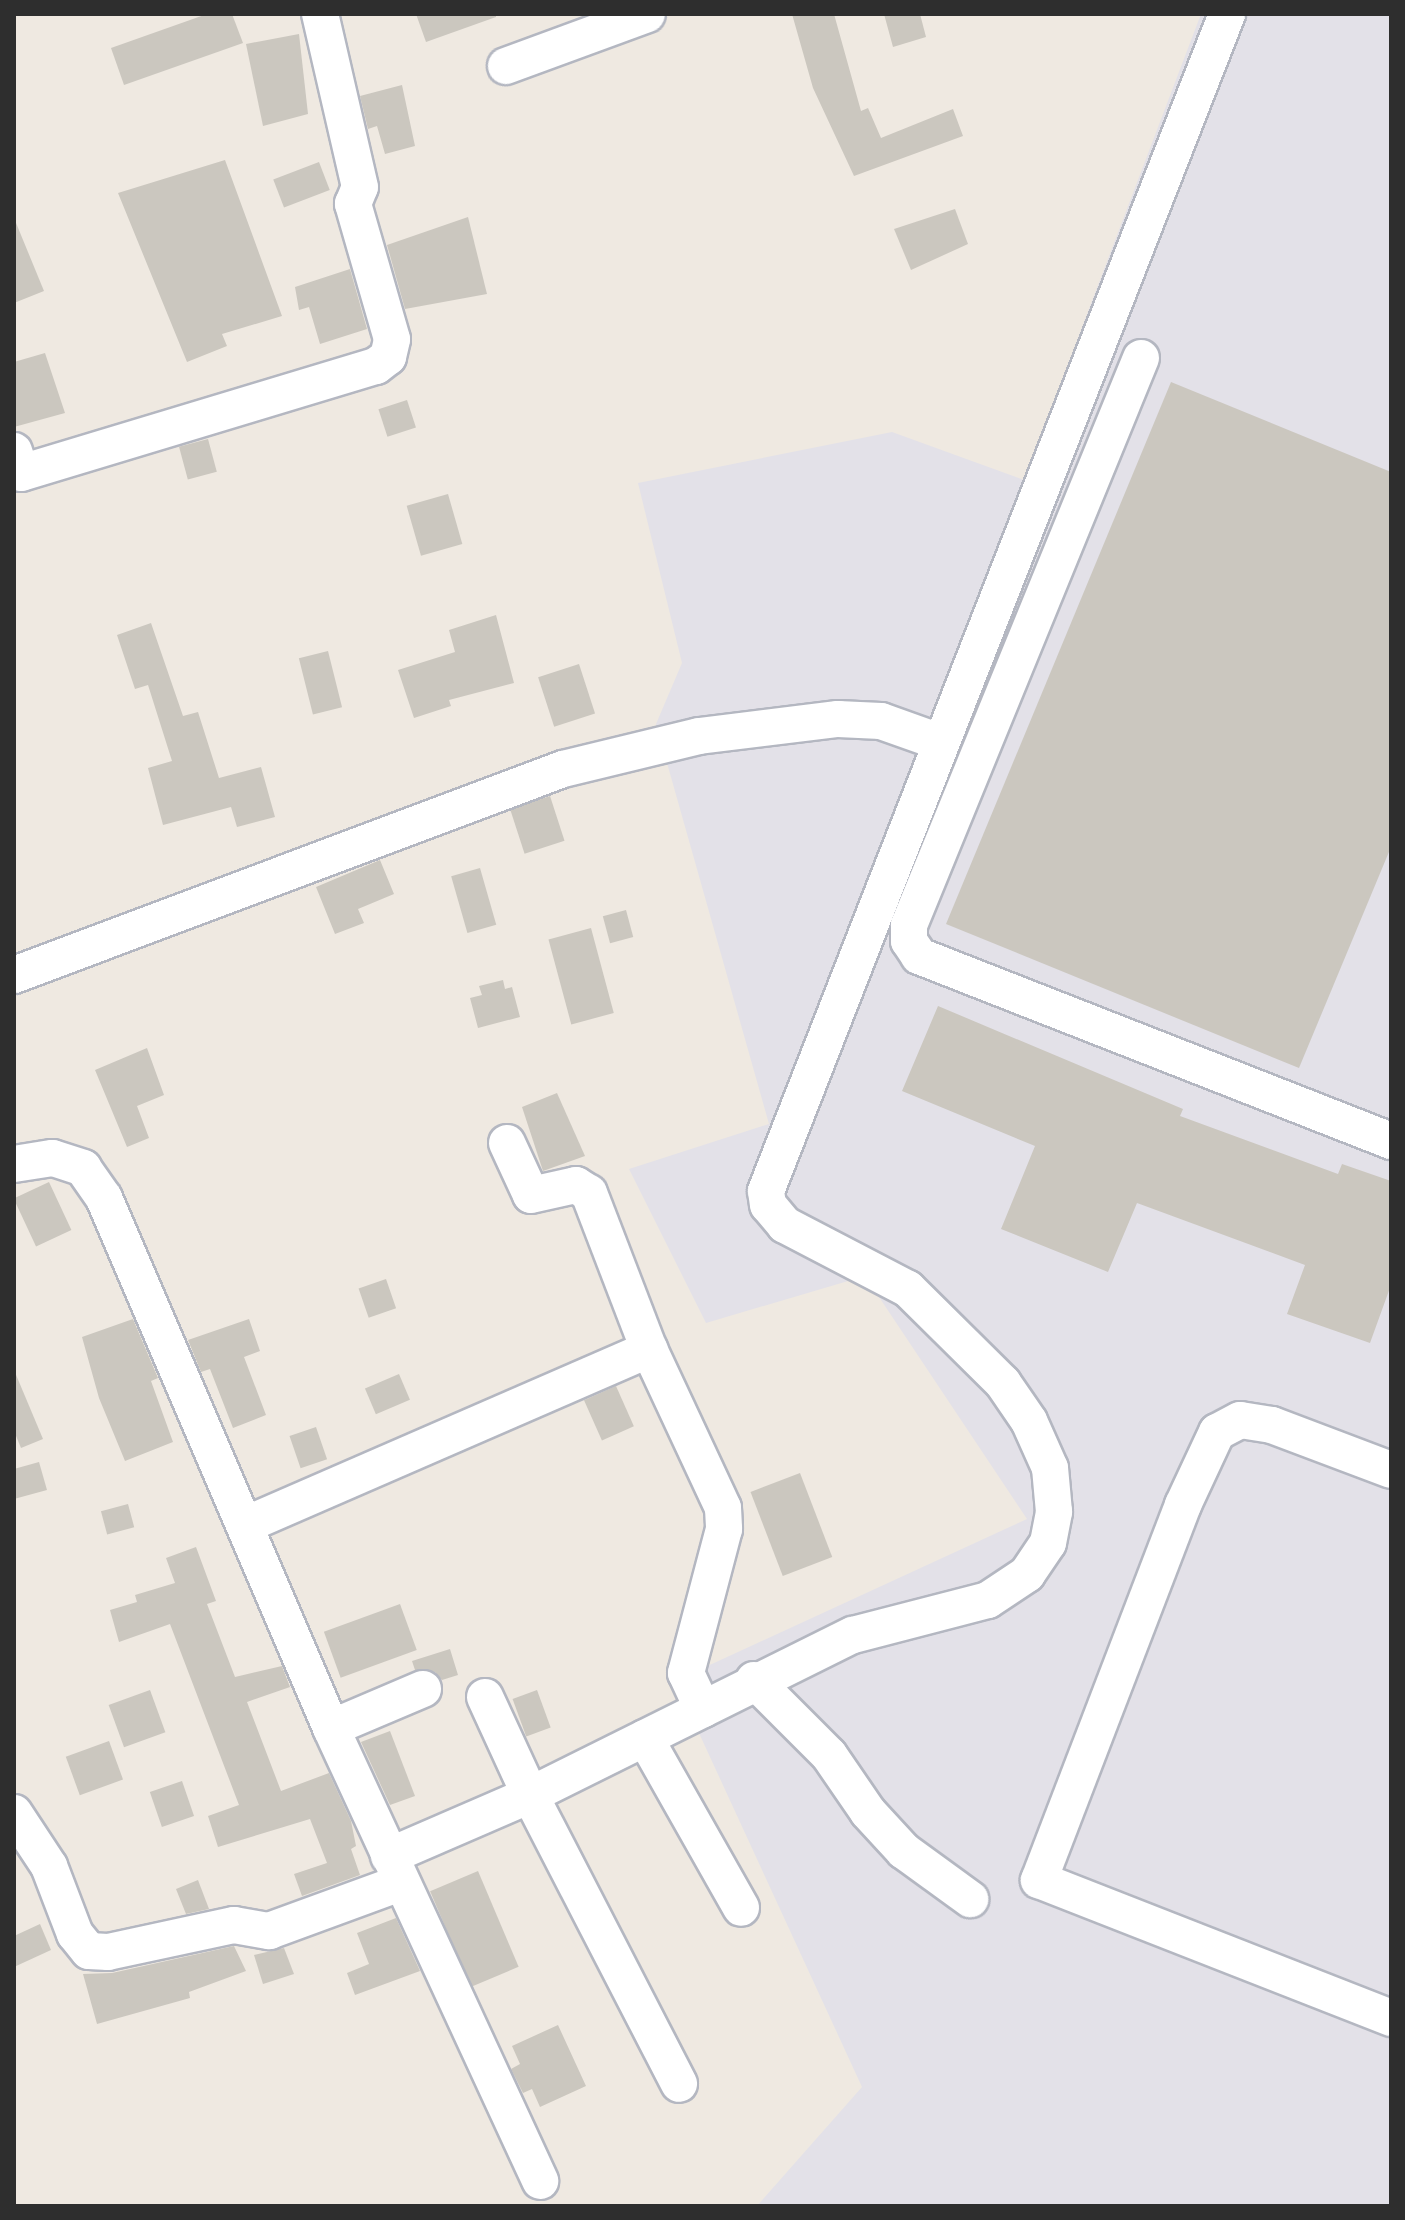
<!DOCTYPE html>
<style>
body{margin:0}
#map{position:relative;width:1405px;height:2220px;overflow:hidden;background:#efe9e1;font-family:Arial,sans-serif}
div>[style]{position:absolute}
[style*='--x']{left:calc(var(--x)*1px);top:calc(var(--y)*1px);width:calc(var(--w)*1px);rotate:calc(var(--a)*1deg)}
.industrial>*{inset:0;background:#e3e1e8}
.building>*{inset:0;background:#cbc7bf;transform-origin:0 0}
.roads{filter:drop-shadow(2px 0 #b4b7c1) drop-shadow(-2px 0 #b4b7c1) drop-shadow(0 2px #b4b7c1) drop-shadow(0 -2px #b4b7c1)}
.minor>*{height:36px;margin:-18px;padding:0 18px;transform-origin:18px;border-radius:18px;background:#fff}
span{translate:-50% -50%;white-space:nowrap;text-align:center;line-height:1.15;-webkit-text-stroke:7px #fff;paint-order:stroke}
.frame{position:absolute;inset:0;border:16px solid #2e2e2e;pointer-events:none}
</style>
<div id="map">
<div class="industrial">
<div style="clip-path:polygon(1201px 14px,1391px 14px,1391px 2206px,757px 2206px,862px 2087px,675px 1681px,1027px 1519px,865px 1276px,706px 1323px,629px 1169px,769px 1124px,656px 724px,682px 663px,638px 483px,892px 432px,1024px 480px)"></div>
</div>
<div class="building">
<div style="clip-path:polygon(207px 14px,232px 14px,243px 43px,124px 85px,111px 48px)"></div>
<div style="clip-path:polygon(416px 14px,496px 14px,496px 17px,426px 42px)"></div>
<div style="clip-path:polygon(792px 14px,834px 14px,861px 111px,868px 108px,881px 138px,953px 109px,963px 136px,854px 176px,813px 88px)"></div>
<div style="clip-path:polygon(884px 14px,920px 14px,926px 37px,893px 47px)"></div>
<div style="clip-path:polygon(299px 34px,308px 114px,263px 126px,246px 44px)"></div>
<div style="clip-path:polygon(402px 85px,415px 146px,385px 154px,377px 126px,368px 129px,360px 96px)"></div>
<div style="clip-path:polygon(225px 160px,282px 316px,222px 334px,227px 346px,187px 362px,118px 193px)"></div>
<div style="left:319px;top:162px;width:30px;height:49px;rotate:69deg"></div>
<div style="clip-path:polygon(955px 209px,968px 244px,911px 270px,894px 229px)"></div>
<div style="clip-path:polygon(468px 217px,487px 294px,405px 309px,387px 245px)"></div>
<div style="clip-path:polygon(14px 218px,44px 291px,14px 303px)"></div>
<div style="clip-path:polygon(350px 269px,367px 329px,320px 344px,309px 307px,299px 310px,295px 287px)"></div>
<div style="clip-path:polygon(45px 353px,65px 413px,14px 427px,14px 362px)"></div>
<div style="clip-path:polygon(1171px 382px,1391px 472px,1391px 847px,1299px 1068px,946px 924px)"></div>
<div style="left:407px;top:400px;width:29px;height:30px;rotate:72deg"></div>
<div style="left:208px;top:439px;width:34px;height:30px;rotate:75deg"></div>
<div style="left:448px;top:494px;width:52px;height:43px;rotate:74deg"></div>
<div style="clip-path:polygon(496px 615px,514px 683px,449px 700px,451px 706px,414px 718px,398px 670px,455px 652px,449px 630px)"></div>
<div style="clip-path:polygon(151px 623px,183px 716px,198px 712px,219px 778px,261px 767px,275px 817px,237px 827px,231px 807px,163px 825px,148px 768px,172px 761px,148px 685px,135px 689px,117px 635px)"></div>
<div style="left:328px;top:651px;width:58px;height:30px;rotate:76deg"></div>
<div style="left:579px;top:664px;width:52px;height:43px;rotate:72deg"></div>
<div style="left:550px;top:796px;width:47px;height:42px;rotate:72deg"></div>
<div style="clip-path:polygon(380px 860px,394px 894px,358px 909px,364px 923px,335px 934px,316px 887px)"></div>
<div style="left:480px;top:868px;width:59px;height:30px;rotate:74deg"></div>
<div style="left:626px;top:910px;width:28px;height:24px;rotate:75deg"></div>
<div style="left:591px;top:928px;width:88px;height:44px;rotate:75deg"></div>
<div style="clip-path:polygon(503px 980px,505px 989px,512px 987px,520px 1017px,478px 1028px,470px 998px,482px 995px,479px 986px)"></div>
<div style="clip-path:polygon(938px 1006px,1183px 1109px,1180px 1116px,1338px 1174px,1342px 1164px,1391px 1181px,1391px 1285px,1370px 1343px,1287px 1314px,1305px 1265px,1137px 1203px,1108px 1272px,1001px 1229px,1035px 1146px,902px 1091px)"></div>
<div style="clip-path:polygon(147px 1048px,164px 1095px,137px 1106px,149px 1138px,127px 1147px,95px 1070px)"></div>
<div style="clip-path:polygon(557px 1093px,585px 1156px,543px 1171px,522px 1107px)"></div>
<div style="left:49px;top:1182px;width:53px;height:39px;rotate:65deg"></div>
<div style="left:386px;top:1279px;width:31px;height:29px;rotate:71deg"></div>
<div style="clip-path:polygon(133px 1319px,158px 1378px,151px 1381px,173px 1442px,125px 1461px,99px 1398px,82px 1337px)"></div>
<div style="clip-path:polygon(249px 1319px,260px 1351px,244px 1357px,266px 1415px,233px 1428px,210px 1369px,201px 1372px,188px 1340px)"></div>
<div style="clip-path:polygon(14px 1370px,43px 1439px,21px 1448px,14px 1431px)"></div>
<div style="left:399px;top:1374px;width:28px;height:37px;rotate:67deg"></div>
<div style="left:616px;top:1386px;width:44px;height:35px;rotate:66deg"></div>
<div style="left:316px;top:1427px;width:34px;height:28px;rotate:71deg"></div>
<div style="clip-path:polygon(39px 1462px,47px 1490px,14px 1499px,14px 1469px)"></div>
<div style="left:800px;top:1473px;width:90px;height:53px;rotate:69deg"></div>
<div style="left:128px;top:1504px;width:24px;height:28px;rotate:75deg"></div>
<div style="clip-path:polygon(196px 1547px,216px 1601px,207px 1604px,235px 1677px,282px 1666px,290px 1687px,247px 1702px,281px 1791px,329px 1773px,351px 1821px,356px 1846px,351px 1849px,360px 1875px,302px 1896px,294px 1874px,327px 1863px,310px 1819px,218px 1847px,208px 1816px,239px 1805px,170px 1624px,119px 1642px,110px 1610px,137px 1602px,135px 1595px,175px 1583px,166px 1558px)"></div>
<div style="left:400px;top:1604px;width:49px;height:81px;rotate:70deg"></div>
<div style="clip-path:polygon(450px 1649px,458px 1675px,442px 1680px,435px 1672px,415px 1670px,412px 1661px)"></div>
<div style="left:150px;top:1690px;width:45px;height:44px;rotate:70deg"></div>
<div style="left:537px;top:1690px;width:40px;height:26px;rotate:70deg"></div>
<div style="clip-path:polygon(390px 1731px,415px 1796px,390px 1805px,361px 1742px)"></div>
<div style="left:109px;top:1741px;width:41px;height:46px;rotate:70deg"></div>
<div style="left:182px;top:1781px;width:37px;height:34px;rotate:71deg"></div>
<div style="left:478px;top:1871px;width:104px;height:52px;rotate:67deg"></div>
<div style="clip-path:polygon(198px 1880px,209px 1909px,186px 1914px,176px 1889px)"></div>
<div style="clip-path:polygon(396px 1918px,420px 1971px,355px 1995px,347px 1973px,369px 1964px,357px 1933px)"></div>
<div style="clip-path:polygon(40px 1924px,51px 1950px,14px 1967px,14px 1936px)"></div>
<div style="clip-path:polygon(234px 1946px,246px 1971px,189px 1992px,190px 1998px,97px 2024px,83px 1974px,112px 1973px)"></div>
<div style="clip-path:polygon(284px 1948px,294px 1974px,263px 1984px,254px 1955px)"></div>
<div style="clip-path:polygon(558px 2025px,586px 2086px,540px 2107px,532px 2089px,523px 2093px,511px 2069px,520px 2064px,512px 2046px)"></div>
</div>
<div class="roads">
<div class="minor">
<div style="--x:506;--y:66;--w:150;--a:-20.2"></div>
<div style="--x:1141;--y:358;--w:613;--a:112.25"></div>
<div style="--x:909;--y:925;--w:16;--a:90"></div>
<div style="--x:909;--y:941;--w:18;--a:56"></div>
<div style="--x:919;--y:956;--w:507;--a:21.4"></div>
<div style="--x:14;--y:451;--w:23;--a:72"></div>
<div style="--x:21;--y:473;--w:371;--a:-16.8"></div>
<div style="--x:376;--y:366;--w:15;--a:-37"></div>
<div style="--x:388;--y:357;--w:18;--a:-77"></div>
<div style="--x:392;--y:339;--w:141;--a:-106.1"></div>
<div style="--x:353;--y:204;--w:18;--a:-68"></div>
<div style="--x:360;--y:187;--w:178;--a:-103"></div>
<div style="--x:14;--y:975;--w:586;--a:-20.57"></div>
<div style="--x:563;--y:769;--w:140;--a:-13.6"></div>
<div style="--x:699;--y:736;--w:140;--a:-7"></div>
<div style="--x:838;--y:719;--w:43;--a:2.7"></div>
<div style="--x:881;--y:721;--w:63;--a:19.6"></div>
<div style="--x:507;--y:1143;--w:57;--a:65.2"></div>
<div style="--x:531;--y:1195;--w:46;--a:-12.5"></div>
<div style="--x:576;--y:1185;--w:15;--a:32"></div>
<div style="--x:589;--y:1193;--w:167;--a:69"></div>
<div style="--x:649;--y:1349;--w:175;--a:65"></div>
<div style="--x:723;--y:1508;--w:21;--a:87"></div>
<div style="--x:724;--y:1529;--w:149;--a:104.8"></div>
<div style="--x:686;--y:1673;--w:40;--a:65"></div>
<div style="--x:14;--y:1164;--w:39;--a:-9"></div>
<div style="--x:53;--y:1158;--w:32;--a:18"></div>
<div style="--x:83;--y:1168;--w:37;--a:55"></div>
<div style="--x:104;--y:1198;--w:577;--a:66.81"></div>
<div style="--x:331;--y:1728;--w:499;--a:65.2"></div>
<div style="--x:1391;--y:1470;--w:127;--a:-159.3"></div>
<div style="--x:1272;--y:1425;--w:32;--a:-171"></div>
<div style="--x:1240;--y:1420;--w:26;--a:152"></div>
<div style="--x:1217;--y:1432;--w:81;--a:115"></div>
<div style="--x:1183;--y:1505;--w:402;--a:111"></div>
<div style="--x:1039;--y:1880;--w:378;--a:21.4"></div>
<div style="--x:245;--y:1525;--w:441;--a:-23.5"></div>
<div style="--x:754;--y:1680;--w:106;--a:45"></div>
<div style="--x:829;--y:1755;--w:69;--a:55.6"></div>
<div style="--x:868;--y:1812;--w:53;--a:47.3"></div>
<div style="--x:904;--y:1851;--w:82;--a:36"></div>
<div style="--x:485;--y:1697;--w:108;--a:65.3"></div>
<div style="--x:530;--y:1795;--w:325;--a:62.7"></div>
<div style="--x:331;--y:1728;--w:100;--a:-23"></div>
<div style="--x:645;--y:1738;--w:195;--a:60.5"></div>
<div style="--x:14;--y:1813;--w:64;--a:56.6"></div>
<div style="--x:49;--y:1866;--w:73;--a:69.1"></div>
<div style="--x:75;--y:1934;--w:22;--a:51"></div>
<div style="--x:89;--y:1951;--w:19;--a:3"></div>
<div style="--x:108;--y:1952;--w:129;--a:-12.1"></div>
<div style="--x:234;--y:1925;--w:36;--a:10"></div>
<div style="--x:269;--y:1931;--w:140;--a:-20.1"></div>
<div style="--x:389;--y:1856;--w:154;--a:-23.4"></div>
<div style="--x:530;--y:1795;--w:360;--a:-26.4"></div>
<div style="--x:853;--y:1635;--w:139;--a:-14.5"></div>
<div style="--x:988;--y:1600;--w:47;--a:-33.7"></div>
<div style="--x:1027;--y:1574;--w:37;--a:-56"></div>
<div style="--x:1048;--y:1543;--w:32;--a:-79"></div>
<div style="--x:1054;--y:1512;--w:44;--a:-95.2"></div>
<div style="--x:1050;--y:1468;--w:51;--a:-114.1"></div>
<div style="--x:1029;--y:1421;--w:46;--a:-124.4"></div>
<div style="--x:1003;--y:1383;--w:134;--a:-135.3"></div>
<div style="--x:908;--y:1289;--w:139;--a:-152.5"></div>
<div style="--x:785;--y:1225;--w:26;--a:-130"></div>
<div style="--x:768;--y:1205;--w:14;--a:-98"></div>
<div style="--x:766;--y:1191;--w:1264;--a:-68.61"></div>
</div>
</div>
<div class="frame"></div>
</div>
